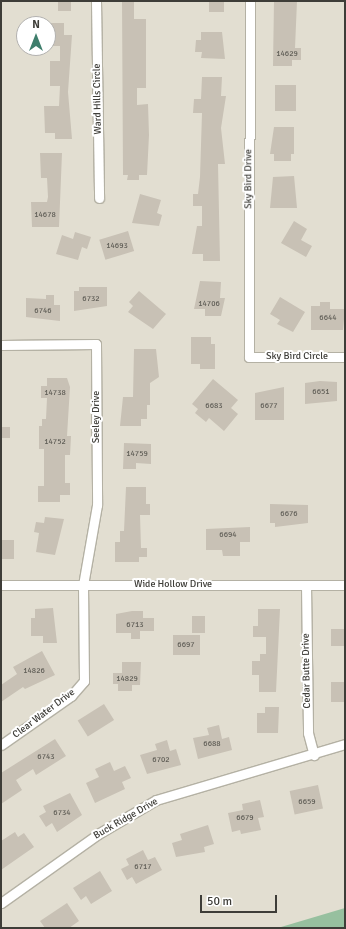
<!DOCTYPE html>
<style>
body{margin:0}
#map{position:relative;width:346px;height:929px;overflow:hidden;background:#e2ded1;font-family:Signika,sans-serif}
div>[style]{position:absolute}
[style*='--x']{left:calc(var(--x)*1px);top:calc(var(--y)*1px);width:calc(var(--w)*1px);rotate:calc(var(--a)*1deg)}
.green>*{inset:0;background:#97c09f}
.building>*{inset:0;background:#c8c1b5;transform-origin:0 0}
.roads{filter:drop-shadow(1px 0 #b4b1a4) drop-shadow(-1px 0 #b4b1a4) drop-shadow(0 1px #b4b1a4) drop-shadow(0 -1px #b4b1a4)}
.street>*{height:9px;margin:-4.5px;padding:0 4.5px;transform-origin:4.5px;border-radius:4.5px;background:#fff}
span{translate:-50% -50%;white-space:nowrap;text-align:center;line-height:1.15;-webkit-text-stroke:4px #fff;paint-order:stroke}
.number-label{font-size:8px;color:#605e57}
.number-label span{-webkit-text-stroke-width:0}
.street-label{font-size:10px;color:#3e3d38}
.frame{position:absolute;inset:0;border:2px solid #3e3d38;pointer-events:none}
.north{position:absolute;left:16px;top:16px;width:40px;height:40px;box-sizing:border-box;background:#fff;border:1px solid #b2b1af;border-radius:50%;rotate:0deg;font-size:11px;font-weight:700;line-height:16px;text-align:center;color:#3e3d38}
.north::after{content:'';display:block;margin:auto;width:14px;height:18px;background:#3e7e6c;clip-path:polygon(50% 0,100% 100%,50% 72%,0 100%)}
.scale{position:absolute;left:200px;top:895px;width:77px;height:18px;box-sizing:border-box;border:2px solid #3e3d38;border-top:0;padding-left:5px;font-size:12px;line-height:14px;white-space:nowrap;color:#3e3d38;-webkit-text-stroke:3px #fff;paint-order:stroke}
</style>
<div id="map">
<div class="green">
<div style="clip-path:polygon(345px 908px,345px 928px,281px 928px,281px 927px)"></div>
</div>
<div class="building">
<div style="left:58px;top:1px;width:13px;height:10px"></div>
<div style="clip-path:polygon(122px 1px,134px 1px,134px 19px,146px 19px,146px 88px,137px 88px,137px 105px,148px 104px,149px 135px,147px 175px,139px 175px,139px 180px,127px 180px,128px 175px,123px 175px)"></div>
<div style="left:209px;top:1px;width:15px;height:11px"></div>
<div style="clip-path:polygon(274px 1px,297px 1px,295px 48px,301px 48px,301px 60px,292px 60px,292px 66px,273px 66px)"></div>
<div style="clip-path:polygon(48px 23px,64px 23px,64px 35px,72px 35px,68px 92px,72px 139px,55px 139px,55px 133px,45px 133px,44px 106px,59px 106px,60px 86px,50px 86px,50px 61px,60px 61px,60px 46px,48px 46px)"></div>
<div style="clip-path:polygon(201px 32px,222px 32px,225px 59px,201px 58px,202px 52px,195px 52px,196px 40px,201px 40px)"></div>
<div style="clip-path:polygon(202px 77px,222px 77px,221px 96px,226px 96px,221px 128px,225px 164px,218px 164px,220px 261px,203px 261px,203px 254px,192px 254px,197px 226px,202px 226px,202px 206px,193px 206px,193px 194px,198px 194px,200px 177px,202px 113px,193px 113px,194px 99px,201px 99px)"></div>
<div style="left:275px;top:85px;width:21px;height:26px"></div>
<div style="clip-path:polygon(274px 127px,294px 127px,294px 154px,291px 154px,291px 161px,274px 161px,274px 154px,270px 154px)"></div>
<div style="clip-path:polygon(40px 153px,62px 153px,59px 227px,32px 227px,31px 202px,47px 202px,48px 197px,47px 178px,41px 178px)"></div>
<div style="clip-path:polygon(294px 176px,297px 208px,270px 208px,273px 177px)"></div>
<div style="clip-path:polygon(140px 194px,161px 200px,157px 213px,162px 215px,159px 226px,132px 223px)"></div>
<div style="clip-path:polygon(294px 221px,307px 229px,301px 240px,312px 246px,306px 257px,281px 243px)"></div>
<div style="left:128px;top:231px;width:21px;height:30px;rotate:73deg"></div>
<div style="clip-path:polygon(75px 232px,91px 237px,87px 249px,82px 247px,78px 260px,56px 254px,62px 235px,73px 239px)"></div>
<div style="clip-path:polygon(200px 281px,221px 282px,220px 298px,225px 298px,221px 316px,205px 316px,205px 309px,194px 309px)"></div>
<div style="clip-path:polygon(79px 287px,107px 287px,107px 306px,74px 311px,74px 291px,79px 291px)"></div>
<div style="clip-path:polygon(139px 291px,166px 314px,153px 329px,128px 312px,133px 306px,129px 302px)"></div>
<div style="clip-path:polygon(46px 295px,54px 295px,54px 305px,60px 305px,60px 321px,26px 317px,26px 298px,46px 299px)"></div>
<div style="clip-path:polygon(280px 297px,305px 312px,293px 332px,277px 324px,280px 320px,270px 314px)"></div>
<div style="clip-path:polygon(320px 302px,330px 302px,330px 309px,345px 309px,343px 330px,311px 330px,311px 306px,320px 306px)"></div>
<div style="clip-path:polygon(191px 337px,211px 337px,211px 344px,215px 344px,215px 369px,200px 369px,200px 364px,191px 364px)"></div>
<div style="clip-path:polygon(134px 349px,156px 349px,159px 377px,150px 383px,150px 405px,147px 405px,147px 419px,141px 419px,141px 426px,120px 426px,123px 397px,133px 397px)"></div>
<div style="clip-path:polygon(47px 378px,67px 378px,70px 387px,67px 436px,71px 436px,70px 455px,65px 455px,65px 483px,70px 483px,70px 495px,60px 495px,60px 502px,38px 502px,38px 486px,44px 486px,44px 449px,39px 449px,39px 426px,42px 426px,42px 419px,46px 419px,47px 398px,41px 398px,41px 386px,47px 386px)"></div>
<div style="clip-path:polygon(213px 379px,238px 400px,231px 408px,238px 414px,224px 431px,209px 418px,206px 422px,195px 413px,198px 409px,192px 404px)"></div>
<div style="clip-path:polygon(320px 381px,337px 382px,337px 401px,305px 404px,305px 383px)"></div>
<div style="clip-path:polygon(284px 387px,284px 420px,255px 420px,255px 393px)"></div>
<div style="left:1px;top:427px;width:9px;height:11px"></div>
<div style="clip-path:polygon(124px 443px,151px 444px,151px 464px,136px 463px,136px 469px,123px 469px)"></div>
<div style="clip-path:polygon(126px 487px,146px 487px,146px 504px,150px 504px,150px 515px,140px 515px,141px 548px,147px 548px,147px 557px,139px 557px,139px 562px,115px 562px,115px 542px,120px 542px,120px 531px,124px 531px)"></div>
<div style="clip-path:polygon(270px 504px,308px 505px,308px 523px,275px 527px,275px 523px,270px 523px)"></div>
<div style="clip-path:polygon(45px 517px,64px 519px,55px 555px,36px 552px,39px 533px,34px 532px,36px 522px,44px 523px)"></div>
<div style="clip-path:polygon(250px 527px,250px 542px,240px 542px,240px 556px,223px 556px,222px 550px,206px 550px,206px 529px)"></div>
<div style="left:1px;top:540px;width:13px;height:19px"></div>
<div style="clip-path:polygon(53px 608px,57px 643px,43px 643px,43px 636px,31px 636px,31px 618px,35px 618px,35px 609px)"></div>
<div style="clip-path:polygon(258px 609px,280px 609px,276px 692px,259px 692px,259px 675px,252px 675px,252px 661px,260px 661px,260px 654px,266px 654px,266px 637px,253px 637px,253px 626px,258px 626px)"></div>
<div style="clip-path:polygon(132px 611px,143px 611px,143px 618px,154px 618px,154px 631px,140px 631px,140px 639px,131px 639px,131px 633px,116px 633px,116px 614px)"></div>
<div style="left:192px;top:616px;width:13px;height:17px"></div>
<div style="left:331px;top:629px;width:14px;height:17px"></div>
<div style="left:173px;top:635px;width:27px;height:20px"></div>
<div style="clip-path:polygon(42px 651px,55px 675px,25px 689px,23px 687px,1px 702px,1px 685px,17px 674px,13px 667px)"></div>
<div style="clip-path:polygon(122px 662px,141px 662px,140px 685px,132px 685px,132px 691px,118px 691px,118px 684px,113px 684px,113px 673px,122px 673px)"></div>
<div style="left:331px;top:682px;width:14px;height:20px"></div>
<div style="left:104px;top:704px;width:19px;height:31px;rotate:58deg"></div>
<div style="clip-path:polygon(265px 707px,279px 707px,278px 733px,257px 733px,257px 713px,265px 713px)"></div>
<div style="clip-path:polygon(219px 725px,222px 739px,229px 737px,232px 750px,198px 759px,193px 738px,209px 735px,207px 728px)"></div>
<div style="clip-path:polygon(55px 739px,66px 756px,36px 775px,33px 769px,16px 780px,22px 790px,1px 804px,1px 773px)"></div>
<div style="clip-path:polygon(167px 740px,170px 751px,176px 749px,181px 765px,147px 774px,140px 755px,157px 750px,155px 744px)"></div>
<div style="clip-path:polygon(110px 762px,114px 771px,125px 766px,131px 778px,122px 782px,125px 789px,95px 803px,86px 783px,99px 777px,95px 769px)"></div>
<div style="left:318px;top:785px;width:24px;height:29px;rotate:78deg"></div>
<div style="clip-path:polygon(70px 793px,82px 815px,57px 832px,52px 823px,46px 827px,39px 816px,46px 812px,43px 806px)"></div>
<div style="clip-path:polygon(260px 800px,264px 817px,258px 818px,261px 830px,241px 834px,240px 830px,232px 832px,228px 813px,243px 810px,242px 804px)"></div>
<div style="clip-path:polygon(208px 825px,214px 844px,204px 847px,205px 852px,176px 857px,172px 843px,182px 840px,180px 834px)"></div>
<div style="clip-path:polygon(15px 832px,18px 837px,24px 833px,34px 847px,1px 870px,1px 841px)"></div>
<div style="clip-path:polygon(143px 850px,148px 860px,155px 857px,162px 870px,136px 884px,132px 877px,127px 880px,121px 869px,129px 865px,126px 859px)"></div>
<div style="clip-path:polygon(100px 871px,112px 891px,91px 904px,86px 896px,81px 900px,73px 888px)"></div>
<div style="clip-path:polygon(67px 903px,79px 921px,69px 928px,45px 928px,40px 921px)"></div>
</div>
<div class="roads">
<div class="street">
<div style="--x:96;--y:1;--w:197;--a:89.1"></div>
<div style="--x:250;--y:1;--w:356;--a:90.2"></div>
<div style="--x:249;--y:357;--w:96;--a:0"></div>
<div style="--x:1;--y:345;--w:95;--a:-0.6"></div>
<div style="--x:96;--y:344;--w:161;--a:89.6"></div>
<div style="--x:97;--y:505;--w:81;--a:99.9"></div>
<div style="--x:83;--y:585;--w:96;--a:89.4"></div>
<div style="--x:84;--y:681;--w:20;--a:131"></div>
<div style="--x:71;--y:696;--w:85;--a:145"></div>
<div style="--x:1;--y:585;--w:344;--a:0"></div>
<div style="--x:306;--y:585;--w:148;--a:89.2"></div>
<div style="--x:308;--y:733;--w:23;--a:75"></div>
<div style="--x:1;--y:903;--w:119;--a:-35.4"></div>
<div style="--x:98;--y:834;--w:67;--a:-30.4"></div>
<div style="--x:156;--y:800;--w:197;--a:-16.5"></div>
</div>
</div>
<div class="number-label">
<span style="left:287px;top:54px">14629</span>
<span style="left:45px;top:215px">14678</span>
<span style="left:117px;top:246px">14693</span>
<span style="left:91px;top:299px">6732</span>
<span style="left:209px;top:304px">14706</span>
<span style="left:43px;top:311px">6746</span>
<span style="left:328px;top:318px">6644</span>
<span style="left:321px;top:392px">6651</span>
<span style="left:55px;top:393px">14738</span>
<span style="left:214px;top:406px">6683</span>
<span style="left:269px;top:406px">6677</span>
<span style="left:55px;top:442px">14752</span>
<span style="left:137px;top:454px">14759</span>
<span style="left:289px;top:514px">6676</span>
<span style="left:228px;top:535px">6694</span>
<span style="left:135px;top:625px">6713</span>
<span style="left:186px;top:645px">6697</span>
<span style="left:34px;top:671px">14826</span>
<span style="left:127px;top:679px">14829</span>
<span style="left:212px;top:744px">6688</span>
<span style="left:46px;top:757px">6743</span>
<span style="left:161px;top:760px">6702</span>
<span style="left:307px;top:802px">6659</span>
<span style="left:62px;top:813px">6734</span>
<span style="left:245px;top:818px">6679</span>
<span style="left:143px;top:867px">6717</span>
</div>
<div class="street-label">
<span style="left:98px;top:99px;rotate:-91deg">Ward Hills Circle</span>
<span style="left:249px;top:179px;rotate:-90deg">Sky Bird Drive</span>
<span style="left:297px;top:357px">Sky Bird Circle</span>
<span style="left:97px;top:417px;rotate:-90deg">Seeley Drive</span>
<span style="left:173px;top:585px">Wide Hollow Drive</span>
<span style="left:307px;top:671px;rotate:-91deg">Cedar Butte Drive</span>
<span style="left:44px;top:714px;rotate:-37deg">Clear Water Drive</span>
<span style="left:126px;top:819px;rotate:-30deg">Buck Ridge Drive</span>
</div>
<div class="frame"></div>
<div class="north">N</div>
<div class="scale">50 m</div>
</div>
